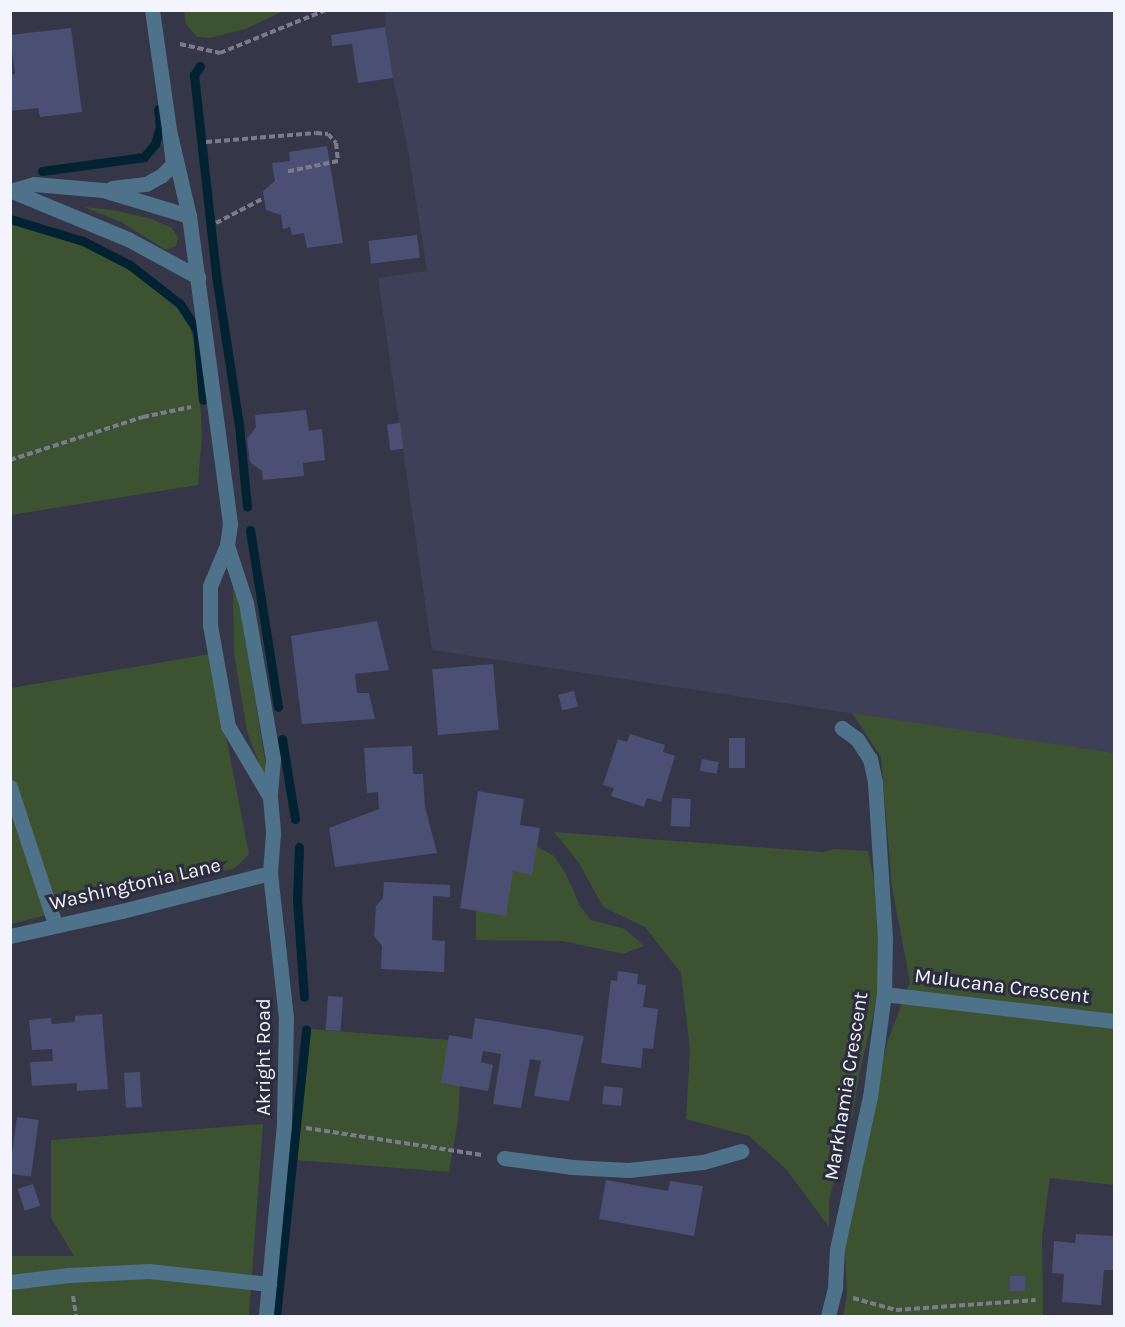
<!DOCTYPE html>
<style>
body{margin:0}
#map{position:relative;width:1125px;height:1327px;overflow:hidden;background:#353648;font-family:Karla,sans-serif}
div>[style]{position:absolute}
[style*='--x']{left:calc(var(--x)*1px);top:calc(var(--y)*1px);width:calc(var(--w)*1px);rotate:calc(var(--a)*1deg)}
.built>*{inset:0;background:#3e4058}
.green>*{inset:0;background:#3d5230}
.stream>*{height:9px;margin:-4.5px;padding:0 4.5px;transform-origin:4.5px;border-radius:4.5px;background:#002231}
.building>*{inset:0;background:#4c4f74;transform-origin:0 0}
.path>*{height:4px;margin-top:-2px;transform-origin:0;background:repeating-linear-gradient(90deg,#7b7c8b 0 6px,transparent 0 9px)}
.service>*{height:15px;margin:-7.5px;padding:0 7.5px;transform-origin:7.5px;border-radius:7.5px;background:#4e7289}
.minor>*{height:15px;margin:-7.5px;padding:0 7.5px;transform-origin:7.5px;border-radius:7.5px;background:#4e7289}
.tertiary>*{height:15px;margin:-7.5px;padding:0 7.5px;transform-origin:7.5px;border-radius:7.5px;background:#4e7289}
span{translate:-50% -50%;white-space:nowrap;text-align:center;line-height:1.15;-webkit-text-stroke:6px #2b2c3d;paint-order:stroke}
.street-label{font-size:20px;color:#f3f4fd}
.frame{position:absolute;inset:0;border:12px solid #f3f4fd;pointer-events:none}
</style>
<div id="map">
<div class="built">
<div style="clip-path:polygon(386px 11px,1114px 11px,1114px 753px,432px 650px,378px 278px,427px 271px,407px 144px,393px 78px,385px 27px)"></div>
</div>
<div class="green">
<div style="clip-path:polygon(184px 11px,184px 10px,284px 11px,245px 29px,210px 38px,197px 37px,186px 24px)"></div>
<div style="clip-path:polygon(84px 207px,113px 210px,152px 219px,172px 228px,178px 238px,176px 246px,166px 250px,121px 222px)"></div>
<div style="clip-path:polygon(11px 218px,105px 248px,163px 288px,186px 310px,197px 355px,202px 434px,198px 485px,11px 515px)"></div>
<div style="clip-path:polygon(233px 584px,239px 599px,267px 773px,265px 780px,247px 731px,234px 654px)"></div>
<div style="clip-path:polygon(210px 654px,249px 854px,235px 868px,11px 924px,11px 688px)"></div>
<div style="clip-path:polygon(852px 713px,1114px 753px,1114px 1185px,1050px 1178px,1042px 1236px,1043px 1316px,843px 1316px,847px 1296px,843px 1206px,871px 1114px,887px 1043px,910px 982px,892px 888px,881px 757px)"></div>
<div style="clip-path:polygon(554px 832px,823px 852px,834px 849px,868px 851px,882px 919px,878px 995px,859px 1075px,853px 1114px,829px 1199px,829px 1227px,786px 1169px,749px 1136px,686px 1119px,690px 1050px,681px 973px,645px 927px,603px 907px,579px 863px)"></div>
<div style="clip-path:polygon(536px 846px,554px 856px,566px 874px,580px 906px,591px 920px,625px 929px,644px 946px,623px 954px,563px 941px,476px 940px,476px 877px)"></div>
<div style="clip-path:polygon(310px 1029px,462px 1041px,458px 1120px,449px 1172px,295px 1160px)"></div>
<div style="clip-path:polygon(263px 1124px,249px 1316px,11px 1316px,10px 1256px,74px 1256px,51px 1218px,51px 1140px)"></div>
</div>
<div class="stream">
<div style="--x:200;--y:66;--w:11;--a:124"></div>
<div style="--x:194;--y:75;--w:201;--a:83.7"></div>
<div style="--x:216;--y:275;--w:152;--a:81.3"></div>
<div style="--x:239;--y:425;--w:82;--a:84.4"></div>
<div style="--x:42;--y:171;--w:103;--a:-7.8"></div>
<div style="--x:144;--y:157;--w:17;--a:-50"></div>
<div style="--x:155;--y:144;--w:18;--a:-74"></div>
<div style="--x:160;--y:127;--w:18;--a:-96"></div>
<div style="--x:10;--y:219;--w:76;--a:16.8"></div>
<div style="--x:83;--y:241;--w:53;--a:27.1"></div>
<div style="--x:130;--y:265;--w:63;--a:38"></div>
<div style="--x:180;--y:304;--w:31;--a:57"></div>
<div style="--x:197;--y:330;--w:70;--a:85.1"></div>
<div style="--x:250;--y:530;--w:179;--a:81"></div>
<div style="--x:282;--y:739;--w:81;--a:80.8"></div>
<div style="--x:299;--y:847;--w:52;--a:92.2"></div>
<div style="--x:297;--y:899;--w:98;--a:85.9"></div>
<div style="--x:276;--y:1316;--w:288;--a:-84"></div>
</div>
<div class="building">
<div style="clip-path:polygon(385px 27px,393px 78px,358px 83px,352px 44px,332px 46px,331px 35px)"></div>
<div style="clip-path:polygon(71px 28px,82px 112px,40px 117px,38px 108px,10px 111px,10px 75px,15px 74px,10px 35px)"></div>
<div style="clip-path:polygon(327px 146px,343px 243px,307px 248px,304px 233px,292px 235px,290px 227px,283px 229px,281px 215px,266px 210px,263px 191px,275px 181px,272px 163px,290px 161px,289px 152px)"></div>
<div style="left:417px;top:235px;width:23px;height:49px;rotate:83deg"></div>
<div style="clip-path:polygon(306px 410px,309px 431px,322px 429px,325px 460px,303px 463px,304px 476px,263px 480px,262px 471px,250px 462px,247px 439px,256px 427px,255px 415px)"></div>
<div style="left:400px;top:423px;width:26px;height:13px;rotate:83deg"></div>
<div style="clip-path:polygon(377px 621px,389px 670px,355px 674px,357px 693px,369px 693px,375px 719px,302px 724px,291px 636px)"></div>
<div style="left:493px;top:664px;width:66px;height:61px;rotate:85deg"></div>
<div style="left:574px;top:691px;width:16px;height:16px;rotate:76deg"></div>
<div style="clip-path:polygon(630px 734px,665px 745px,663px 752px,675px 756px,661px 802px,647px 798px,644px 807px,611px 796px,614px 788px,603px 785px,618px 739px,627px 742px)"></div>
<div style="left:729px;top:738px;width:16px;height:30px"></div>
<div style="clip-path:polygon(412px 746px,413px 774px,423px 774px,425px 807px,437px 853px,335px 867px,329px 828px,379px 809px,378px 792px,367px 793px,364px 748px)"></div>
<div style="left:702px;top:759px;width:17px;height:12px;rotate:10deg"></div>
<div style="clip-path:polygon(478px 791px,524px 799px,520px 825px,540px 828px,532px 875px,513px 871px,506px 916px,460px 908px)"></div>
<div style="left:672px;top:798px;width:19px;height:28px;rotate:3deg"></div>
<div style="clip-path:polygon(384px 882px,450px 885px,450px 897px,433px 896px,432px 940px,445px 941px,444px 972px,381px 969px,382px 946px,374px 936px,376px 906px,383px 898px)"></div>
<div style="clip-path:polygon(618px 971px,638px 974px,637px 984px,646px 985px,643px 1007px,658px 1009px,653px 1049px,643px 1048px,641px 1068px,601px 1063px,611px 980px,617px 981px)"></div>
<div style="left:328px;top:996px;width:15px;height:34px;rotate:4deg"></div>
<div style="clip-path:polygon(102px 1014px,108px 1089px,77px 1091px,77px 1083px,32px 1086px,30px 1062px,53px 1061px,52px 1049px,32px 1050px,29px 1020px,51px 1018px,52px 1024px,75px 1022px,75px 1016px)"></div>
<div style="clip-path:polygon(475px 1018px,584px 1036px,569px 1101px,534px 1096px,541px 1061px,530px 1059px,521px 1108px,493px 1104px,501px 1054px,483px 1051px,481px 1062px,493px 1065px,488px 1091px,441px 1083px,449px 1035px,472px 1039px)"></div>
<div style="left:140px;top:1072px;width:35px;height:16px;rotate:87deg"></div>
<div style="left:604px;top:1086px;width:19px;height:18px;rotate:6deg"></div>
<div style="left:17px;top:1117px;width:22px;height:57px;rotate:8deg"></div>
<div style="clip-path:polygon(606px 1180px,668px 1191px,670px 1181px,703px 1186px,694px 1236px,599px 1219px)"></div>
<div style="left:33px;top:1184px;width:23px;height:16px;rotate:72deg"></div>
<div style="clip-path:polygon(1076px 1234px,1114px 1236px,1114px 1270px,1104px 1270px,1101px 1305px,1062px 1302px,1064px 1274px,1052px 1273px,1054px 1241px,1075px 1243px)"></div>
<div style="left:1010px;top:1276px;width:15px;height:15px"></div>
</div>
<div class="path">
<div style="--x:180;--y:44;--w:41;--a:12.7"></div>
<div style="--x:220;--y:53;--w:114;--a:-22.1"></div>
<div style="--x:206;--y:142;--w:110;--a:-4.7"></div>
<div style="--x:316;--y:133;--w:12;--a:5"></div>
<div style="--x:328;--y:134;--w:12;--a:48"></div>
<div style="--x:336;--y:143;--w:18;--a:84"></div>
<div style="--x:338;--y:161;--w:54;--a:168.3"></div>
<div style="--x:216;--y:223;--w:54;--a:-27.5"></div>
<div style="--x:10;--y:460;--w:140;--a:-17.9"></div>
<div style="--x:143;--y:417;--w:49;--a:-11.8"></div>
<div style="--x:306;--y:1128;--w:178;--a:8.7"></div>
<div style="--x:73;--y:1296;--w:20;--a:81"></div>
<div style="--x:853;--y:1298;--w:45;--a:15.6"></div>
<div style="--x:896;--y:1310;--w:140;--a:-4.1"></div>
</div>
<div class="service">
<div style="--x:10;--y:787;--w:144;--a:71.8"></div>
</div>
<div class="minor">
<div style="--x:152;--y:10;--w:121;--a:81.9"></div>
<div style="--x:169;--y:130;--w:88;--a:76.9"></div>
<div style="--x:10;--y:936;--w:115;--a:-12.6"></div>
<div style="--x:122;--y:911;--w:153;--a:-14.4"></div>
<div style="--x:884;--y:994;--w:232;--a:6.7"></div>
<div style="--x:504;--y:1158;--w:69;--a:7.5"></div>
<div style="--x:572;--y:1167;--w:56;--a:3.1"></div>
<div style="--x:628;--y:1170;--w:75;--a:-6.1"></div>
<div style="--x:703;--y:1162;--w:40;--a:-16"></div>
<div style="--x:10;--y:1282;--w:59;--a:-6.8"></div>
<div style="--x:69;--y:1275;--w:80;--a:-2.9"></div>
<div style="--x:149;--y:1271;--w:121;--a:6.2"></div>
<div style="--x:828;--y:1316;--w:30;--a:-76"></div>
<div style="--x:835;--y:1287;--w:38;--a:-87"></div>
<div style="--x:837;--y:1249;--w:156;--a:-77.8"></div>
<div style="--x:870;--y:1097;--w:104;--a:-82.3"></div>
<div style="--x:884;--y:994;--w:56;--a:-89"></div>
<div style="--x:885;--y:938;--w:156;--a:-93.7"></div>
<div style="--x:875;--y:782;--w:24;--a:-102"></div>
<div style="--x:870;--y:759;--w:24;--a:-123"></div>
<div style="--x:857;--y:739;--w:19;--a:-144"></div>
</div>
<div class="tertiary">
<div style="--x:112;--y:188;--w:34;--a:-7"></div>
<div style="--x:146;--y:184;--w:18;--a:-29"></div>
<div style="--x:162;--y:175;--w:16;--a:-45"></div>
<div style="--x:173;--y:164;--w:34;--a:-97"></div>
<div style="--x:10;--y:191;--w:25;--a:-16"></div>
<div style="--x:34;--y:184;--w:69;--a:5"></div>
<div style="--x:103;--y:190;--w:90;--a:16.8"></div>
<div style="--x:189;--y:216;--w:311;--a:82.4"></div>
<div style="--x:230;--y:524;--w:21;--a:98"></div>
<div style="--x:227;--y:545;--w:44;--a:112.5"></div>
<div style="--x:210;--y:586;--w:39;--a:90"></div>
<div style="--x:210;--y:625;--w:103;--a:79.9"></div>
<div style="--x:228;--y:726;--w:82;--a:59.4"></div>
<div style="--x:12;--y:191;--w:126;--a:22.5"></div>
<div style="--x:128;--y:239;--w:80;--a:28.5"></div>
<div style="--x:227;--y:545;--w:61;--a:71.9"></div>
<div style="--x:246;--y:603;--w:158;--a:80.2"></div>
<div style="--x:273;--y:759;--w:38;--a:95"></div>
<div style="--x:270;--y:797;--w:36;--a:85"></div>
<div style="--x:273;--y:833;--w:40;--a:94.3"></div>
<div style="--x:270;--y:873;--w:145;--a:83.7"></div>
<div style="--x:286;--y:1017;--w:107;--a:91.1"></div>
<div style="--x:284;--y:1124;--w:193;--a:95.4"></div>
</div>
<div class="street-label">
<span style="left:135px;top:884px;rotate:-13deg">Washingtonia Lane</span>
<span style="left:1002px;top:986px;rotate:7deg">Mulucana Crescent</span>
<span style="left:263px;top:1057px;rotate:-90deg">Akright Road</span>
<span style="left:846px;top:1086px;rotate:-81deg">Markhamia Crescent</span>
</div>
<div class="frame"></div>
</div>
